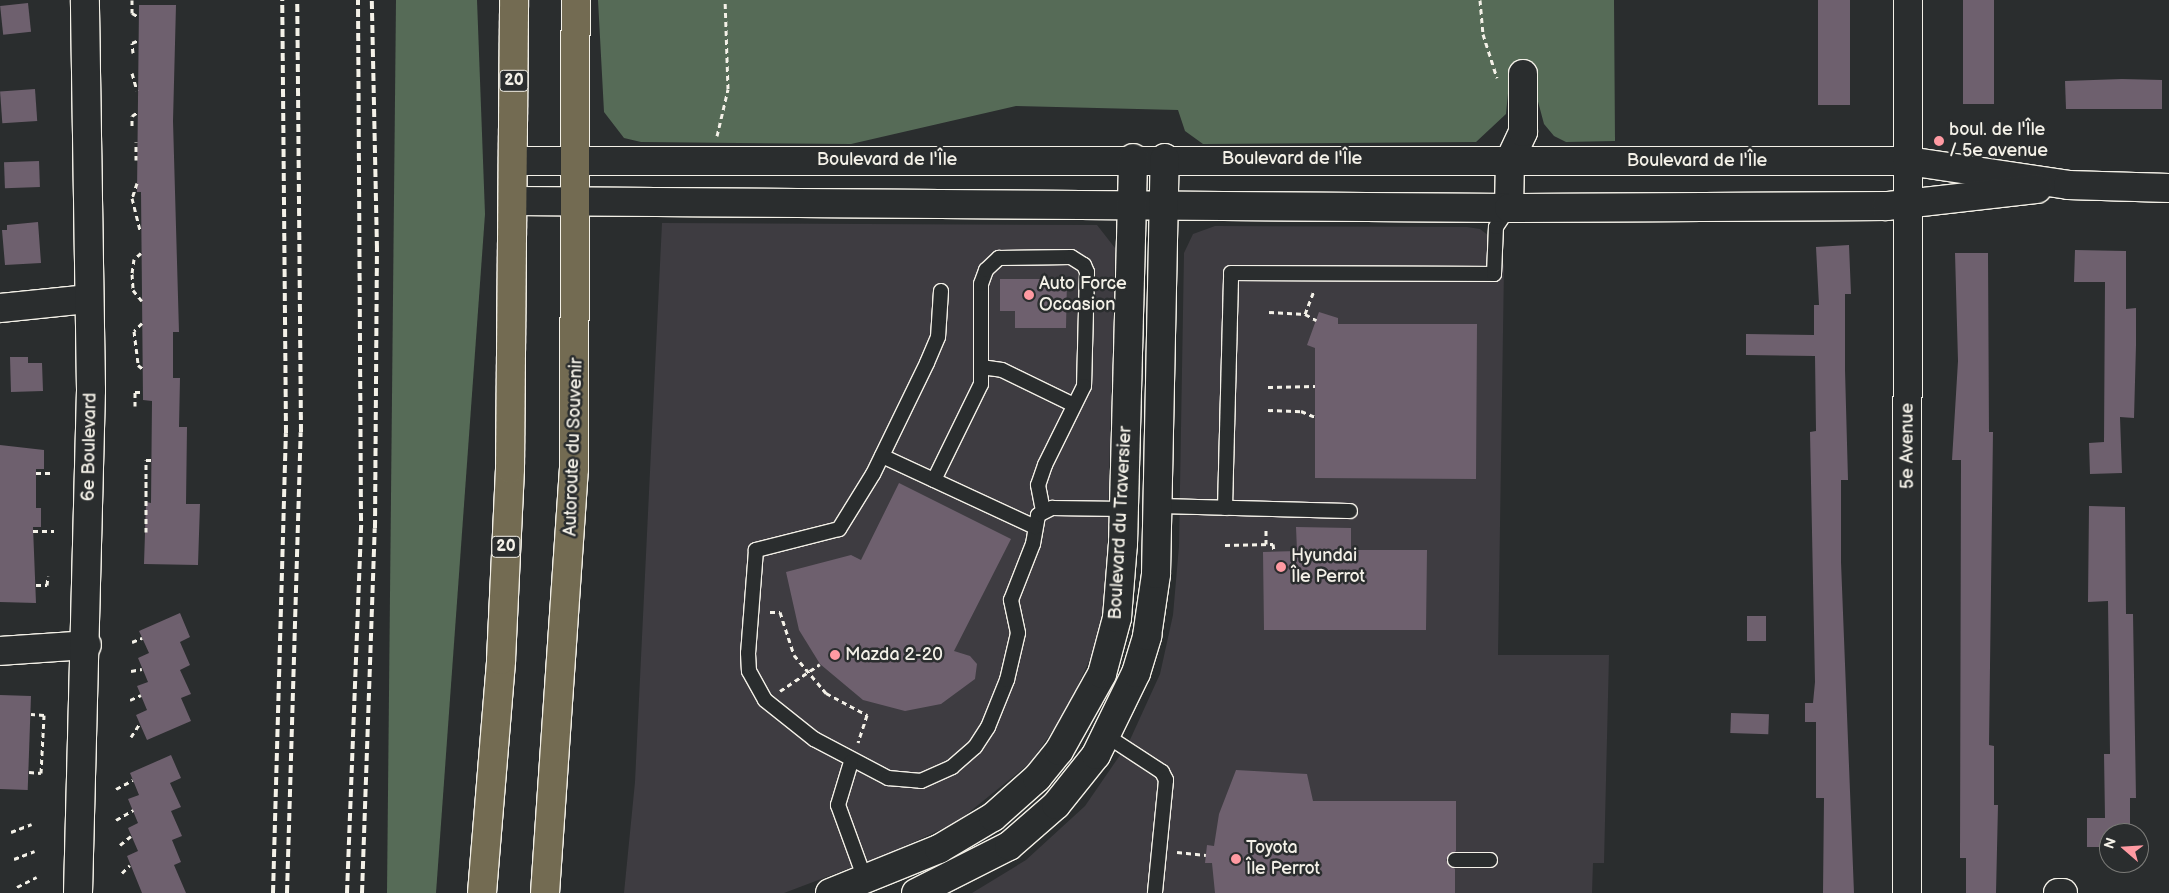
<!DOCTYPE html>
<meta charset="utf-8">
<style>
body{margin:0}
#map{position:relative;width:2169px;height:893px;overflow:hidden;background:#2a2d2e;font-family:"Balsamiq Sans",sans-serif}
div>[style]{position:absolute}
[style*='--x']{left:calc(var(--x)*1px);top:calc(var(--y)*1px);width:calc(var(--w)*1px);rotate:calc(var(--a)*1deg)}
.built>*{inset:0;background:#3e3c41}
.green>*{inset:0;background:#566b57}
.building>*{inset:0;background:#6e606e;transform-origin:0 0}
.path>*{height:3px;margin-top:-1.5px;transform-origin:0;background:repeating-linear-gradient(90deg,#f4f1e8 0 5px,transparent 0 9px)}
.roads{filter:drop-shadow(1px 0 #f4f1e8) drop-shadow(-1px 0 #f4f1e8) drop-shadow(0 1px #f4f1e8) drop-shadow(0 -1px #f4f1e8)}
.service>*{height:14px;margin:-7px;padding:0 7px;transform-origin:7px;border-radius:7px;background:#2a2d2e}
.minor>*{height:28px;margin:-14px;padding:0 14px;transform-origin:14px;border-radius:14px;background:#2a2d2e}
.tertiary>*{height:28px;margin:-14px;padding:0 14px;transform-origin:14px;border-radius:14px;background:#2a2d2e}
.trunk>*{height:28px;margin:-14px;padding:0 14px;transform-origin:14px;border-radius:14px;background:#736b52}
.rail>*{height:4px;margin-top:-2px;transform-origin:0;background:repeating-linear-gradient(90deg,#f4f1e8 0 8px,transparent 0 12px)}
.dots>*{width:14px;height:14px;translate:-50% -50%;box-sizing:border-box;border:2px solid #2a2d2e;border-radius:50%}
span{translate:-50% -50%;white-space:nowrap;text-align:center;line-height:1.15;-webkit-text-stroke:5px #2a2d2e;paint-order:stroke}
.shield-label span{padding:1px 4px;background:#2a2d2e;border:1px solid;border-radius:4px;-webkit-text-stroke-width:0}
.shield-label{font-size:16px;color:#f4f1e8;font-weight:700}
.poi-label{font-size:18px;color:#f4f1e8}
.left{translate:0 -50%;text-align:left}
.street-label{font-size:18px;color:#f4f1e8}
.north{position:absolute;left:2099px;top:823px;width:50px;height:50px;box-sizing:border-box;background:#2a2d2e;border:1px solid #7b7b78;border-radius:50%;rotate:289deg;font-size:14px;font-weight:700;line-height:20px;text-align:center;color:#f4f1e8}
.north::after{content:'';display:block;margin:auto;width:18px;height:22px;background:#ff9aa2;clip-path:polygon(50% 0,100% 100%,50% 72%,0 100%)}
</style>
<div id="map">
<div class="built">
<div style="clip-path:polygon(662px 223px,1097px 225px,1115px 248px,1106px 594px,1095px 648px,1066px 712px,1030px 763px,957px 822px,890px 853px,784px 893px,624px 893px,635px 782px)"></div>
<div style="clip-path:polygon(1215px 226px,1467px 227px,1480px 229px,1497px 242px,1504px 266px,1498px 655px,1609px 655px,1604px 863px,1593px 863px,1592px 893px,972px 893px,1026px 860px,1085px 806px,1129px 742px,1160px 674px,1173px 615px,1179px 546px,1184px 253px,1193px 234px)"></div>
</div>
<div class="green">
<div style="clip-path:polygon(396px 0,477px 0,485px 214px,436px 893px,387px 893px)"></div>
<div style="clip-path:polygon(598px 0,1614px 0,1615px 141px,1566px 142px,1554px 136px,1544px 124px,1536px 94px,1510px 73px,1506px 114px,1476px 142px,1203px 144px,1185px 131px,1178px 110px,1016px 106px,851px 144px,641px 142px,624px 138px,604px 112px)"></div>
</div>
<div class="building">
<div style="left:1818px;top:0;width:32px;height:105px"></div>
<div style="left:1963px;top:0;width:31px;height:104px"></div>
<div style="left:28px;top:3px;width:29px;height:28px;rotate:84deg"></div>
<div style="clip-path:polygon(139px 5px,176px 5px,173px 121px,179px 332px,173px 332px,173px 378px,180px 378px,179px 427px,187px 427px,186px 504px,200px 504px,198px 565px,144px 564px,146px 502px,151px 503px,152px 401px,143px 400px,141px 192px,137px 192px)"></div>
<div style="clip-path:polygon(2122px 79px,2162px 80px,2162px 109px,2066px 109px,2065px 81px)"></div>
<div style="left:35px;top:89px;width:32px;height:35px;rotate:86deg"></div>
<div style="left:39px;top:161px;width:26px;height:35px;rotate:88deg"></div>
<div style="clip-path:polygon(38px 222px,41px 263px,5px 265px,2px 230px,7px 230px,7px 225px)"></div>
<div style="clip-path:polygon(1849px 245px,1851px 294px,1845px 294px,1845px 370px,1848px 480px,1841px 480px,1841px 562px,1854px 893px,1823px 893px,1824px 798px,1816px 798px,1816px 722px,1805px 722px,1805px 703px,1813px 703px,1815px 682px,1810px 432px,1816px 431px,1815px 356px,1746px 355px,1746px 334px,1814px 335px,1814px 305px,1819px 305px,1816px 247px)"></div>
<div style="clip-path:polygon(2075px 250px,2126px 251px,2126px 309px,2136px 308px,2136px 345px,2134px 418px,2120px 417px,2122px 473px,2090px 474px,2089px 443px,2104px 442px,2105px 282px,2074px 282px)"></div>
<div style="clip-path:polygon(1955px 253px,1988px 253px,1989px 432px,1993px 432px,1989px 745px,1994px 746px,1994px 805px,1998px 805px,1996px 893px,1966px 893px,1966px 858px,1960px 858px,1961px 460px,1952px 460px,1958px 361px)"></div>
<div style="clip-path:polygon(1000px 279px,1067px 279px,1066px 328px,1015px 328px,1015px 311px,1000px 311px)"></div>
<div style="clip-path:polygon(1319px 312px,1338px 318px,1338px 324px,1477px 324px,1476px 479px,1315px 478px,1315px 348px,1307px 345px)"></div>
<div style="clip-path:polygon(10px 357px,28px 357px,28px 363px,42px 363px,43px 391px,11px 392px)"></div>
<div style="clip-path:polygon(0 445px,44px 450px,44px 469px,36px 469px,36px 508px,41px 508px,41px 527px,33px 527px,36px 603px,0 602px)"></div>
<div style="clip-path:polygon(899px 483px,1011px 539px,954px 651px,970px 656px,977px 664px,975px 679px,941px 704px,905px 711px,863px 700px,820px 664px,799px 630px,786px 572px,851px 555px,861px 560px)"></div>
<div style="clip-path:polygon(2089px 506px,2125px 507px,2126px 614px,2133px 614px,2136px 798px,2130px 798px,2130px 833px,2109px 833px,2109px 847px,2087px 847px,2087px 818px,2105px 818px,2104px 754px,2110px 754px,2108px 601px,2088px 602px)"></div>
<div style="clip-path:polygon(1296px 527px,1351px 528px,1351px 550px,1427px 550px,1426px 630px,1264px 630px,1263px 552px,1297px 551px)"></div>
<div style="clip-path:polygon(180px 613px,190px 637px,180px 642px,190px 665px,180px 670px,191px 694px,181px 698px,191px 721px,147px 740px,136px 715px,147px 710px,137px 686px,148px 682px,138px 658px,149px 653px,139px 631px)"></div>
<div style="left:1747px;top:616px;width:19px;height:25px"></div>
<div style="left:0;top:695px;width:31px;height:94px;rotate:2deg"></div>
<div style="left:1731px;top:713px;width:38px;height:20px;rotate:2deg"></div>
<div style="clip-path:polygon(171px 755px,181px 778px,170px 783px,181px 807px,171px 811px,182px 836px,172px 840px,181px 862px,174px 865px,186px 893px,142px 893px,127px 856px,138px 851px,128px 828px,138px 823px,128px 799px,139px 795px,130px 773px)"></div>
<div style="clip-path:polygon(1236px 770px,1307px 774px,1313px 801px,1456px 801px,1456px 851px,1446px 860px,1455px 869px,1455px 893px,1215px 893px,1212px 863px,1205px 863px,1207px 845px,1214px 846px,1219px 814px)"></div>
</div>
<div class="path">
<div style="--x:132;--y:0;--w:13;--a:90"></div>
<div style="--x:132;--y:13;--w:8;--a:30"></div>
<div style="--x:1480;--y:0;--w:34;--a:85"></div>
<div style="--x:1483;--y:34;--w:46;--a:72.3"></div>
<div style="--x:133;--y:53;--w:10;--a:-96"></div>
<div style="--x:132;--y:43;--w:8;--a:-23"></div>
<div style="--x:132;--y:73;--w:18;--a:74"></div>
<div style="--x:132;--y:126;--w:10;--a:-90"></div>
<div style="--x:132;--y:116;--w:7;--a:-34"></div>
<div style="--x:717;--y:136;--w:48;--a:-76.8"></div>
<div style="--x:728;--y:89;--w:89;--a:-91.9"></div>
<div style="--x:136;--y:160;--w:18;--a:-90"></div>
<div style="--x:137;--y:183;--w:16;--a:108"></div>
<div style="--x:132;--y:198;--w:34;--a:76"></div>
<div style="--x:141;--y:253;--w:9;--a:139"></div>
<div style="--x:134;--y:259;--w:15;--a:98"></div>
<div style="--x:132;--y:274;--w:16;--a:86"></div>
<div style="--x:133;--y:290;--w:14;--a:51"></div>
<div style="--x:1269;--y:312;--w:36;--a:3"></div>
<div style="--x:1305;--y:314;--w:25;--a:-69"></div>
<div style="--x:1305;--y:314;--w:13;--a:29"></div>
<div style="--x:142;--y:323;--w:11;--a:135"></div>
<div style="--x:134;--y:331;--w:34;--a:83"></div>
<div style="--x:138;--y:365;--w:6;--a:39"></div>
<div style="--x:1268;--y:387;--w:47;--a:-1.2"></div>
<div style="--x:135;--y:406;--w:14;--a:-90"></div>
<div style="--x:135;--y:392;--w:8;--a:0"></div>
<div style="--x:1268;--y:410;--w:33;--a:2"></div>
<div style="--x:1301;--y:411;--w:15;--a:23"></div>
<div style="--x:36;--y:473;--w:18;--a:0"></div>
<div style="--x:33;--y:531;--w:21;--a:0"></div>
<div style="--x:146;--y:532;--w:72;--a:-90"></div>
<div style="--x:146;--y:460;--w:5;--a:0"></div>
<div style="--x:1266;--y:544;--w:17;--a:-90"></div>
<div style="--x:1225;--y:545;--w:48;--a:-1.2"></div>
<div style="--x:1273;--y:544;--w:7;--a:82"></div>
<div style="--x:36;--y:585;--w:11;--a:0"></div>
<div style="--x:47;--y:585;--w:9;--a:-84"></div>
<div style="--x:770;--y:612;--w:10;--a:0"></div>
<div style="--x:780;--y:612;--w:45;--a:72"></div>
<div style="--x:794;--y:655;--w:50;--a:49.9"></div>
<div style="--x:826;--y:693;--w:47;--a:28.2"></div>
<div style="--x:867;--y:715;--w:29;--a:108"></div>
<div style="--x:132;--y:642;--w:11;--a:-22"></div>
<div style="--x:131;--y:671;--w:11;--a:-10"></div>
<div style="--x:780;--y:691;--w:48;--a:-34"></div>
<div style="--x:130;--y:700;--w:12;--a:-24"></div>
<div style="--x:131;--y:737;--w:17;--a:-57"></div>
<div style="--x:29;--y:772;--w:12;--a:5"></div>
<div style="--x:41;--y:773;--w:58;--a:-87"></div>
<div style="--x:44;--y:715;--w:13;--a:-176"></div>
<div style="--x:116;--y:789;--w:19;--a:-28"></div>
<div style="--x:116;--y:820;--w:20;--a:-30"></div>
<div style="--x:11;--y:832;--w:22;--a:-21"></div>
<div style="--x:120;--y:845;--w:14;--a:-39"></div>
<div style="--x:1177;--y:852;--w:29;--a:6"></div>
<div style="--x:14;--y:859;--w:22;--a:-21"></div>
<div style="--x:122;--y:873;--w:11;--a:-45"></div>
<div style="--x:17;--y:887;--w:22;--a:-27"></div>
</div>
<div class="roads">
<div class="service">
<div style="--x:941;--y:291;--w:46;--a:93.7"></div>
<div style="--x:938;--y:337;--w:28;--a:113"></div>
<div style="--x:927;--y:363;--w:123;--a:115.9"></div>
<div style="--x:873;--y:474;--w:65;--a:121.7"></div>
<div style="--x:839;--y:529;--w:86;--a:165.8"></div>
<div style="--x:756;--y:550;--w:103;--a:94.4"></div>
<div style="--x:748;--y:653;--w:18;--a:87"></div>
<div style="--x:749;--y:671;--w:33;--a:61"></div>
<div style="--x:765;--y:700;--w:63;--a:38.5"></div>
<div style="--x:814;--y:739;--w:84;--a:27.8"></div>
<div style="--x:888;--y:778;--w:33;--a:5"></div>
<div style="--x:921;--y:781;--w:34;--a:-24"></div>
<div style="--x:952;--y:767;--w:30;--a:-41"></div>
<div style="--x:975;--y:747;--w:24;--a:-57"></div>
<div style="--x:988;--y:727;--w:51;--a:-68"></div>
<div style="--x:1007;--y:680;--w:48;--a:-76.8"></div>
<div style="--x:1018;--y:633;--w:34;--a:-102"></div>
<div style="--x:1011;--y:600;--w:60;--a:-68.6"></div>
<div style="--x:1033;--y:544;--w:29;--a:-80"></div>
<div style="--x:1038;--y:515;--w:16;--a:-27"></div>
<div style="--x:1052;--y:508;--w:73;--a:0.8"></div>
<div style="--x:981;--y:367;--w:21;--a:8"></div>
<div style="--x:1002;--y:370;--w:80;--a:25.9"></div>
<div style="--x:882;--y:456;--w:169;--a:24.9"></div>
<div style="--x:934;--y:480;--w:107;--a:-63.9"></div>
<div style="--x:981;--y:384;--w:100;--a:-90"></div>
<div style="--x:981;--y:284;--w:15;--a:-70"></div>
<div style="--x:986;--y:270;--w:18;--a:-43"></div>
<div style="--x:999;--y:258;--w:72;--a:-0.8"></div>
<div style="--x:1071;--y:257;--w:15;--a:32"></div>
<div style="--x:1084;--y:265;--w:8;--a:67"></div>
<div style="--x:1087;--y:272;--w:114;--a:91.5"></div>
<div style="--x:1084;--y:386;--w:88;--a:116.3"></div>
<div style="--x:1045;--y:465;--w:21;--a:109"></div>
<div style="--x:1038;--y:485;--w:25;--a:79"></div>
<div style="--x:1158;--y:506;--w:192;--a:1.5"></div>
<div style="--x:1225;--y:508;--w:235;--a:-88.5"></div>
<div style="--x:1231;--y:273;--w:263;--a:0.2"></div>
<div style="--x:1494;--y:274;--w:47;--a:-87.6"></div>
<div style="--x:1496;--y:227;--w:23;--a:-56"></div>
<div style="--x:1107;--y:736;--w:66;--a:33.2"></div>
<div style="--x:1162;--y:772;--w:9;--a:63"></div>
<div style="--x:1166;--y:780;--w:114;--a:95.6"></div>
<div style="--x:851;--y:762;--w:45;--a:106.8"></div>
<div style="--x:838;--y:805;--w:79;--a:70"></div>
<div style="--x:1455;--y:860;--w:35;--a:0"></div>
</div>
<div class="minor">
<div style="--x:1509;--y:208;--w:48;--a:-88.8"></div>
<div style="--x:1510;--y:160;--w:31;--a:-65"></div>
<div style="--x:1523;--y:132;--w:58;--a:-90"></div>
<div style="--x:0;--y:308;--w:88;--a:-5.8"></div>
<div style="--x:0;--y:651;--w:87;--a:-3.9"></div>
<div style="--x:78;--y:893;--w:503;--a:-88.52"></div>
<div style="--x:91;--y:390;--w:390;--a:-90.9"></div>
<div style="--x:2058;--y:893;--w:5;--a:0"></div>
</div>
<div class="tertiary">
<div style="--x:514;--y:161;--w:1394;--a:0"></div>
<div style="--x:1908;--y:161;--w:162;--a:8.5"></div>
<div style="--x:2068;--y:185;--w:101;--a:1.7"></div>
<div style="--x:514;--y:201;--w:995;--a:0.4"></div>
<div style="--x:1509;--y:208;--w:378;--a:-0.3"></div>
<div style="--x:1887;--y:206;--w:151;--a:-6.5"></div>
<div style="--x:830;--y:893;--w:118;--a:-22"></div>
<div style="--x:939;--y:849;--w:63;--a:-30.7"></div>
<div style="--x:993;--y:817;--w:59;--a:-41.6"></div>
<div style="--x:1037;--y:778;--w:35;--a:-51"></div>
<div style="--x:1059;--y:751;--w:88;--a:-60.8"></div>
<div style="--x:1102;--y:674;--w:58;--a:-75"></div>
<div style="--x:1117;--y:618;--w:74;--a:-85.4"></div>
<div style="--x:1123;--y:544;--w:386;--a:-88.5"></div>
<div style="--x:916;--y:893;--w:104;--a:-26.8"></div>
<div style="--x:1009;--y:846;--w:62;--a:-41.1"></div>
<div style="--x:1056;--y:805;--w:64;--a:-51.3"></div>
<div style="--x:1096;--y:755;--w:91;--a:-64"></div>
<div style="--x:1136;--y:673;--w:39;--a:-73"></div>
<div style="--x:1147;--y:636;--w:63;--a:-81.7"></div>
<div style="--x:1156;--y:574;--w:416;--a:-88.8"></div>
<div style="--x:1907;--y:893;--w:893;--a:-89.94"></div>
</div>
<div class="trunk">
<div style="--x:482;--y:893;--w:234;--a:-85.3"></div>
<div style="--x:501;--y:660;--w:191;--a:-87.3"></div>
<div style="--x:510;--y:469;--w:469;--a:-89.5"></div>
<div style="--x:545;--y:893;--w:425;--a:-86.1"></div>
<div style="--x:574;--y:469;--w:469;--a:-89.8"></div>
</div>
</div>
<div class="rail">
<div style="--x:273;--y:893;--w:460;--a:-88.4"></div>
<div style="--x:286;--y:433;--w:433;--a:-90.5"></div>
<div style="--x:287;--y:893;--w:461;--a:-88.3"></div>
<div style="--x:301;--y:432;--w:432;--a:-90.5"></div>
<div style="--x:347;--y:893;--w:372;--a:-87.8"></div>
<div style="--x:361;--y:521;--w:521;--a:-90.33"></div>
<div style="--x:362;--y:893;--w:365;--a:-88"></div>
<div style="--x:375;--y:528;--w:279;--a:-89.6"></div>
<div style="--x:377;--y:249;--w:249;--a:-91.2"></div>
</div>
<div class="dots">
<div style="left:1939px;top:141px;background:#ff9aa2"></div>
<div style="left:1029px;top:295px;background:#ff9aa2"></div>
<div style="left:1281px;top:567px;background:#ff9aa2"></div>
<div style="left:835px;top:655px;background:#ff9aa2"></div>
<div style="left:1236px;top:859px;background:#ff9aa2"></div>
</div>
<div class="shield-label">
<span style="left:514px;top:81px">20</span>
<span style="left:506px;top:547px">20</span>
</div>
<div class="poi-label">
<span class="left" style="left:1949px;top:141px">boul. de l'Île<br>/ 5e avenue</span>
<span class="left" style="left:1039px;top:295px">Auto Force<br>Occasion</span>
<span class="left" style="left:1291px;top:567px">Hyundai<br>Île Perrot</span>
<span class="left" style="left:845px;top:655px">Mazda 2-20</span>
<span class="left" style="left:1246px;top:859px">Toyota<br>Île Perrot</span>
</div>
<div class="street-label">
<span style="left:1292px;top:159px">Boulevard de l'Île</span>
<span style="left:887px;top:160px">Boulevard de l'Île</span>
<span style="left:1697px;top:161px">Boulevard de l'Île</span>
<span style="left:1908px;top:446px;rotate:-90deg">5e Avenue</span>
<span style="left:90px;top:447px;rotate:-89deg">6e Boulevard</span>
<span style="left:574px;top:447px;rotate:-88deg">Autoroute du Souvenir</span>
<span style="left:1121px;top:523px;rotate:-87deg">Boulevard du Traversier</span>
</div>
<div class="north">N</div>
</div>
